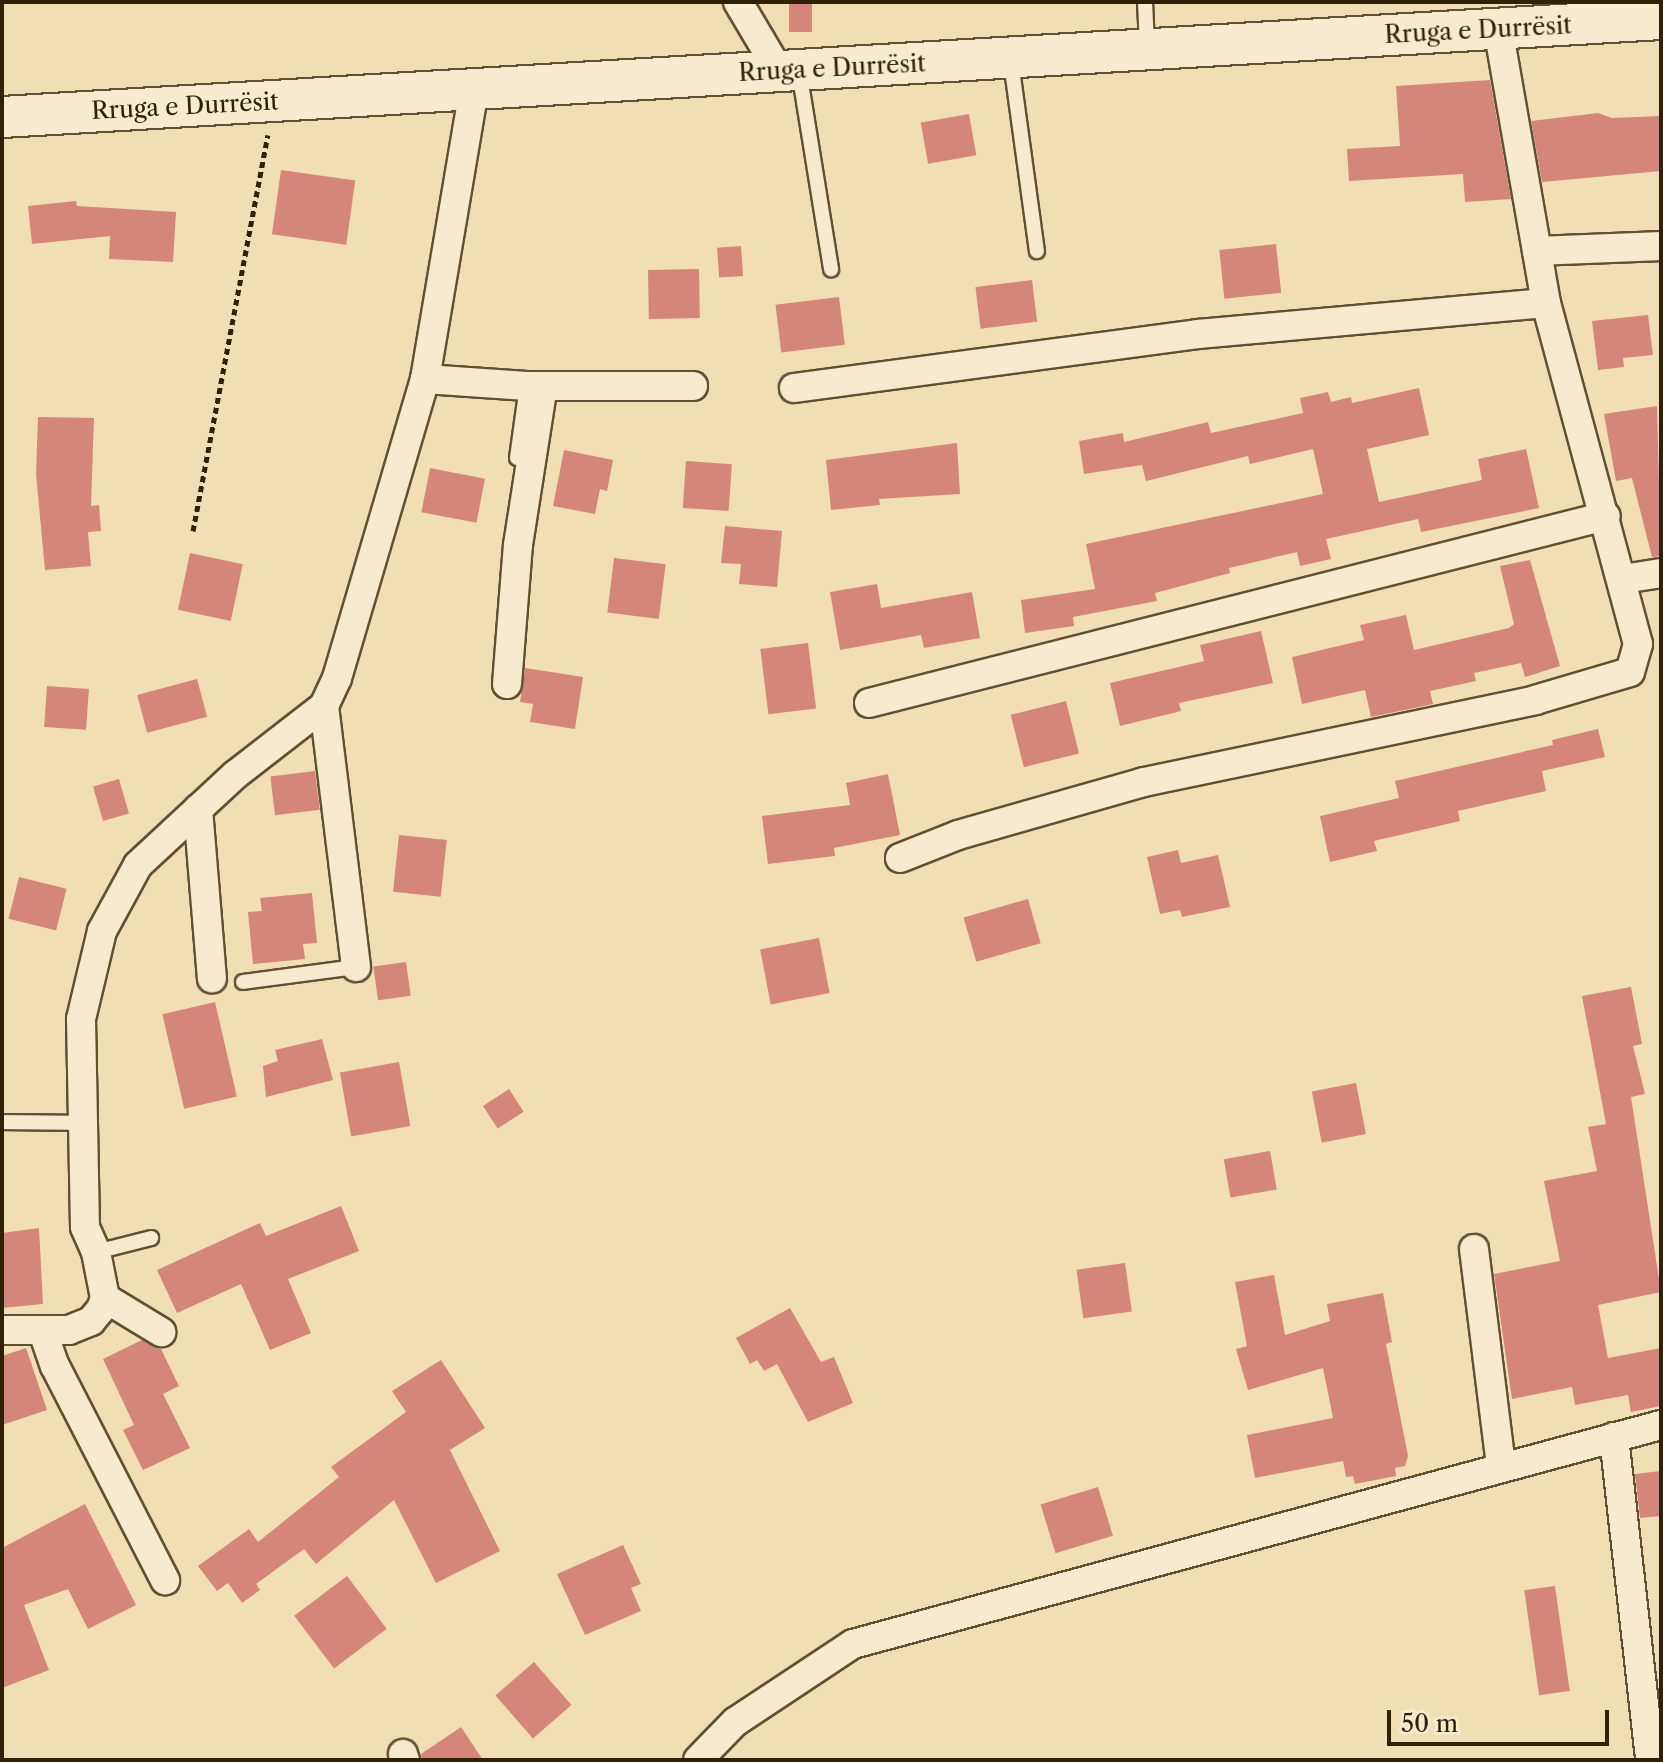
<!DOCTYPE html>
<meta charset="utf-8">
<style>
body{margin:0}
#map{position:relative;width:1663px;height:1762px;overflow:hidden;background:#f2deb4;font-family:"Libre Caslon Text",serif}
div>[style]{position:absolute}
[style*='--x']{left:calc(var(--x)*1px);top:calc(var(--y)*1px);width:calc(var(--w)*1px);rotate:calc(var(--a)*1deg)}
.building>*{inset:0;background:#d4867b;transform-origin:0 0}
.path>*{height:5px;margin-top:-2.5px;transform-origin:0;background:repeating-linear-gradient(90deg,#312008 0 6px,transparent 0 10px)}
.roads{filter:drop-shadow(2px 0 #615033) drop-shadow(-2px 0 #615033) drop-shadow(0 2px #615033) drop-shadow(0 -2px #615033)}
.lane>*{height:14px;margin:-7px;padding:0 7px;transform-origin:7px;border-radius:7px;background:#f7eace}
.street>*{height:28px;margin:-14px;padding:0 14px;transform-origin:14px;border-radius:14px;background:#f7eace}
.secondary>*{height:40px;margin:-20px;padding:0 20px;transform-origin:20px;border-radius:20px;background:#f7eace}
span{translate:-50% -50%;white-space:nowrap;text-align:center;line-height:1.15;-webkit-text-stroke:6px #f7eace;paint-order:stroke}
.street-label{font-size:24px;color:#312008}
.frame{position:absolute;inset:0;border:4px solid #312008;pointer-events:none}
.scale{position:absolute;left:1387px;top:1710px;width:222px;height:36px;box-sizing:border-box;border:4px solid #312008;border-top:0;padding-left:10px;font-size:24px;line-height:28px;white-space:nowrap;color:#312008;-webkit-text-stroke:6px #f7eace;paint-order:stroke}
</style>
<div id="map">
<div class="building">
<div style="left:789px;top:2px;width:23px;height:30px"></div>
<div style="clip-path:polygon(1490px 80px,1511px 199px,1465px 202px,1463px 174px,1349px 181px,1347px 149px,1400px 146px,1396px 86px)"></div>
<div style="clip-path:polygon(1598px 113px,1612px 118px,1661px 116px,1661px 171px,1542px 182px,1531px 121px)"></div>
<div style="left:969px;top:114px;width:42px;height:49px;rotate:80deg"></div>
<div style="left:281px;top:170px;width:75px;height:65px;rotate:8deg"></div>
<div style="clip-path:polygon(76px 201px,77px 206px,176px 212px,173px 262px,109px 259px,110px 236px,32px 244px,28px 206px)"></div>
<div style="left:1276px;top:244px;width:49px;height:57px;rotate:84deg"></div>
<div style="left:741px;top:246px;width:30px;height:24px;rotate:86deg"></div>
<div style="left:699px;top:269px;width:49px;height:51px;rotate:89deg"></div>
<div style="left:1032px;top:280px;width:42px;height:57px;rotate:83deg"></div>
<div style="left:839px;top:297px;width:48px;height:64px;rotate:83deg"></div>
<div style="clip-path:polygon(1648px 315px,1653px 355px,1623px 358px,1624px 367px,1598px 370px,1592px 321px)"></div>
<div style="clip-path:polygon(1419px 388px,1429px 435px,1367px 449px,1379px 502px,1482px 480px,1478px 459px,1526px 449px,1539px 508px,1421px 532px,1418px 519px,1326px 539px,1331px 559px,1300px 566px,1297px 552px,1229px 568px,1230px 573px,1155px 593px,1157px 601px,1073px 617px,1074px 626px,1025px 633px,1021px 600px,1095px 589px,1086px 544px,1323px 494px,1313px 449px,1250px 464px,1248px 456px,1146px 481px,1142px 465px,1084px 474px,1079px 441px,1123px 433px,1124px 442px,1208px 422px,1211px 433px,1303px 413px,1300px 398px,1328px 392px,1331px 402px,1351px 397px,1352px 403px)"></div>
<div style="clip-path:polygon(1657px 406px,1661px 556px,1652px 557px,1632px 478px,1616px 481px,1604px 414px)"></div>
<div style="clip-path:polygon(38px 417px,94px 418px,91px 506px,99px 505px,101px 531px,88px 532px,91px 566px,45px 570px,36px 474px)"></div>
<div style="clip-path:polygon(957px 443px,960px 494px,879px 499px,880px 505px,831px 510px,826px 460px)"></div>
<div style="clip-path:polygon(564px 450px,613px 460px,607px 491px,600px 489px,595px 514px,553px 506px)"></div>
<div style="left:686px;top:461px;width:46px;height:47px;rotate:4deg"></div>
<div style="left:430px;top:468px;width:56px;height:45px;rotate:11deg"></div>
<div style="clip-path:polygon(725px 526px,782px 531px,777px 587px,739px 584px,741px 564px,721px 563px)"></div>
<div style="left:190px;top:553px;width:54px;height:58px;rotate:12deg"></div>
<div style="left:614px;top:558px;width:52px;height:55px;rotate:7deg"></div>
<div style="clip-path:polygon(1530px 560px,1560px 666px,1525px 677px,1521px 663px,1474px 673px,1476px 681px,1430px 691px,1433px 704px,1371px 717px,1365px 690px,1302px 704px,1292px 657px,1364px 640px,1360px 625px,1406px 615px,1414px 650px,1509px 628px,1514px 624px,1500px 566px)"></div>
<div style="clip-path:polygon(877px 584px,881px 608px,972px 592px,980px 638px,924px 648px,921px 635px,840px 650px,830px 592px)"></div>
<div style="clip-path:polygon(1261px 631px,1273px 683px,1179px 703px,1181px 711px,1120px 726px,1110px 683px,1204px 661px,1200px 645px)"></div>
<div style="left:808px;top:643px;width:66px;height:48px;rotate:83deg"></div>
<div style="clip-path:polygon(525px 668px,583px 677px,575px 729px,530px 722px,533px 704px,520px 702px)"></div>
<div style="left:197px;top:679px;width:39px;height:62px;rotate:75deg"></div>
<div style="left:47px;top:686px;width:42px;height:41px;rotate:4deg"></div>
<div style="left:1066px;top:701px;width:54px;height:57px;rotate:76deg"></div>
<div style="clip-path:polygon(1598px 729px,1605px 757px,1542px 771px,1546px 791px,1458px 811px,1460px 821px,1374px 841px,1377px 851px,1330px 862px,1320px 816px,1399px 798px,1395px 781px,1553px 745px,1552px 740px)"></div>
<div style="left:315px;top:771px;width:39px;height:45px;rotate:83deg"></div>
<div style="clip-path:polygon(888px 774px,900px 835px,834px 848px,835px 856px,768px 864px,762px 816px,850px 805px,846px 783px)"></div>
<div style="left:119px;top:779px;width:36px;height:27px;rotate:74deg"></div>
<div style="left:399px;top:835px;width:48px;height:57px;rotate:6deg"></div>
<div style="clip-path:polygon(1178px 850px,1181px 863px,1218px 855px,1230px 907px,1182px 917px,1180px 910px,1160px 914px,1147px 857px)"></div>
<div style="left:19px;top:877px;width:49px;height:43px;rotate:14deg"></div>
<div style="clip-path:polygon(312px 893px,317px 943px,303px 944px,305px 959px,253px 964px,248px 912px,262px 911px,260px 898px)"></div>
<div style="left:1028px;top:899px;width:46px;height:67px;rotate:74deg"></div>
<div style="left:819px;top:938px;width:56px;height:60px;rotate:79deg"></div>
<div style="left:406px;top:962px;width:34px;height:33px;rotate:82deg"></div>
<div style="clip-path:polygon(1631px 987px,1642px 1044px,1633px 1046px,1645px 1094px,1631px 1097px,1661px 1292px,1598px 1305px,1608px 1358px,1661px 1348px,1661px 1406px,1631px 1412px,1628px 1395px,1575px 1405px,1572px 1387px,1512px 1399px,1494px 1274px,1560px 1261px,1544px 1181px,1597px 1171px,1588px 1127px,1606px 1124px,1582px 996px)"></div>
<div style="left:215px;top:1002px;width:97px;height:54px;rotate:77deg"></div>
<div style="clip-path:polygon(322px 1039px,333px 1080px,266px 1097px,263px 1066px,278px 1061px,275px 1050px)"></div>
<div style="left:399px;top:1062px;width:65px;height:60px;rotate:80deg"></div>
<div style="left:1356px;top:1083px;width:52px;height:45px;rotate:79deg"></div>
<div style="left:509px;top:1089px;width:27px;height:31px;rotate:57deg"></div>
<div style="left:1270px;top:1151px;width:39px;height:47px;rotate:80deg"></div>
<div style="clip-path:polygon(341px 1206px,359px 1251px,288px 1279px,311px 1333px,270px 1350px,241px 1284px,177px 1313px,157px 1270px,260px 1223px,266px 1236px)"></div>
<div style="clip-path:polygon(39px 1228px,43px 1304px,2px 1308px,2px 1233px)"></div>
<div style="left:1125px;top:1263px;width:49px;height:49px;rotate:82deg"></div>
<div style="clip-path:polygon(1274px 1275px,1285px 1335px,1330px 1321px,1327px 1304px,1383px 1293px,1392px 1342px,1386px 1344px,1408px 1456px,1405px 1466px,1395px 1468px,1396px 1476px,1355px 1484px,1353px 1476px,1346px 1477px,1343px 1461px,1255px 1478px,1247px 1435px,1333px 1418px,1323px 1368px,1248px 1390px,1236px 1349px,1247px 1346px,1235px 1282px)"></div>
<div style="clip-path:polygon(790px 1308px,821px 1362px,834px 1357px,853px 1403px,808px 1422px,777px 1364px,764px 1371px,757px 1360px,750px 1364px,736px 1338px)"></div>
<div style="clip-path:polygon(142px 1340px,161px 1349px,179px 1386px,163px 1394px,190px 1448px,143px 1470px,123px 1430px,134px 1425px,103px 1359px)"></div>
<div style="clip-path:polygon(26px 1348px,47px 1410px,2px 1425px,2px 1356px)"></div>
<div style="clip-path:polygon(441px 1360px,485px 1428px,450px 1450px,500px 1551px,436px 1583px,394px 1500px,316px 1564px,304px 1549px,256px 1584px,260px 1590px,242px 1603px,228px 1583px,217px 1591px,198px 1566px,249px 1529px,258px 1542px,339px 1477px,331px 1467px,406px 1412px,392px 1391px)"></div>
<div style="clip-path:polygon(1661px 1471px,1661px 1516px,1640px 1518px,1635px 1474px)"></div>
<div style="left:1098px;top:1487px;width:51px;height:60px;rotate:73deg"></div>
<div style="clip-path:polygon(85px 1504px,136px 1605px,88px 1629px,68px 1589px,24px 1605px,49px 1670px,2px 1688px,2px 1548px)"></div>
<div style="clip-path:polygon(623px 1545px,641px 1584px,631px 1588px,641px 1611px,585px 1635px,557px 1574px)"></div>
<div style="left:347px;top:1576px;width:66px;height:66px;rotate:53deg"></div>
<div style="left:1555px;top:1586px;width:106px;height:31px;rotate:82deg"></div>
<div style="left:534px;top:1662px;width:57px;height:51px;rotate:49deg"></div>
<div style="clip-path:polygon(461px 1727px,483px 1760px,422px 1760px,421px 1754px)"></div>
</div>
<div class="path">
<div style="--x:193;--y:531;--w:403;--a:-79.3"></div>
</div>
<div class="roads">
<div class="lane">
<div style="--x:1145;--y:2;--w:43;--a:87.3"></div>
<div style="--x:1011;--y:62;--w:191;--a:82.2"></div>
<div style="--x:799;--y:71;--w:201;--a:80.8"></div>
<div style="--x:517;--y:458;--w:73;--a:-82.1"></div>
<div style="--x:243;--y:982;--w:114;--a:-7.6"></div>
<div style="--x:2;--y:1122;--w:84;--a:0.7"></div>
<div style="--x:96;--y:1252;--w:57;--a:-14.3"></div>
</div>
<div class="street">
<div style="--x:738;--y:2;--w:80;--a:59.3"></div>
<div style="--x:1537;--y:251;--w:124;--a:-2.3"></div>
<div style="--x:425;--y:379;--w:102;--a:3.9"></div>
<div style="--x:527;--y:386;--w:166;--a:0"></div>
<div style="--x:794;--y:388;--w:408;--a:-7.6"></div>
<div style="--x:1198;--y:334;--w:349;--a:-5.1"></div>
<div style="--x:1623;--y:579;--w:38;--a:-9"></div>
<div style="--x:507;--y:684;--w:139;--a:-85.5"></div>
<div style="--x:518;--y:545;--w:161;--a:-81.1"></div>
<div style="--x:869;--y:703;--w:760;--a:-14.24"></div>
<div style="--x:324;--y:706;--w:263;--a:83"></div>
<div style="--x:198;--y:809;--w:170;--a:85.3"></div>
<div style="--x:900;--y:858;--w:62;--a:-21.6"></div>
<div style="--x:958;--y:835;--w:193;--a:-15.9"></div>
<div style="--x:1144;--y:782;--w:400;--a:-11.8"></div>
<div style="--x:1535;--y:700;--w:99;--a:-16.4"></div>
<div style="--x:1630;--y:672;--w:29;--a:-74"></div>
<div style="--x:1638;--y:644;--w:353;--a:-105.1"></div>
<div style="--x:1546;--y:303;--w:278;--a:-99.9"></div>
<div style="--x:1474;--y:1249;--w:219;--a:82.9"></div>
<div style="--x:105;--y:1298;--w:66;--a:31.3"></div>
<div style="--x:2;--y:1330;--w:67;--a:0"></div>
<div style="--x:69;--y:1330;--w:24;--a:-22"></div>
<div style="--x:91;--y:1321;--w:16;--a:-50"></div>
<div style="--x:101;--y:1309;--w:12;--a:-70"></div>
<div style="--x:105;--y:1298;--w:47;--a:-101.1"></div>
<div style="--x:96;--y:1252;--w:27;--a:-114"></div>
<div style="--x:85;--y:1227;--w:208;--a:-91.1"></div>
<div style="--x:81;--y:1019;--w:90;--a:-76.6"></div>
<div style="--x:102;--y:931;--w:75;--a:-61.4"></div>
<div style="--x:138;--y:865;--w:132;--a:-42.9"></div>
<div style="--x:235;--y:775;--w:113;--a:-37.8"></div>
<div style="--x:324;--y:706;--w:31;--a:-65"></div>
<div style="--x:337;--y:678;--w:312;--a:-73.6"></div>
<div style="--x:425;--y:379;--w:294;--a:-80.4"></div>
<div style="--x:43;--y:1332;--w:36;--a:71"></div>
<div style="--x:55;--y:1366;--w:241;--a:62.8"></div>
<div style="--x:1614;--y:1437;--w:325;--a:83.6"></div>
<div style="--x:403;--y:1754;--w:6;--a:72"></div>
<div style="--x:698;--y:1760;--w:53;--a:-45.8"></div>
<div style="--x:735;--y:1722;--w:141;--a:-33.5"></div>
<div style="--x:853;--y:1644;--w:837;--a:-15.17"></div>
</div>
<div class="secondary">
<div style="--x:2;--y:117;--w:1662;--a:-3.38"></div>
</div>
</div>
<div class="street-label">
<span style="left:1478px;top:30px;rotate:-3deg">Rruga e Durrësit</span>
<span style="left:832px;top:68px;rotate:-3deg">Rruga e Durrësit</span>
<span style="left:185px;top:106px;rotate:-3deg">Rruga e Durrësit</span>
</div>
<div class="frame"></div>
<div class="scale">50 m</div>
</div>
